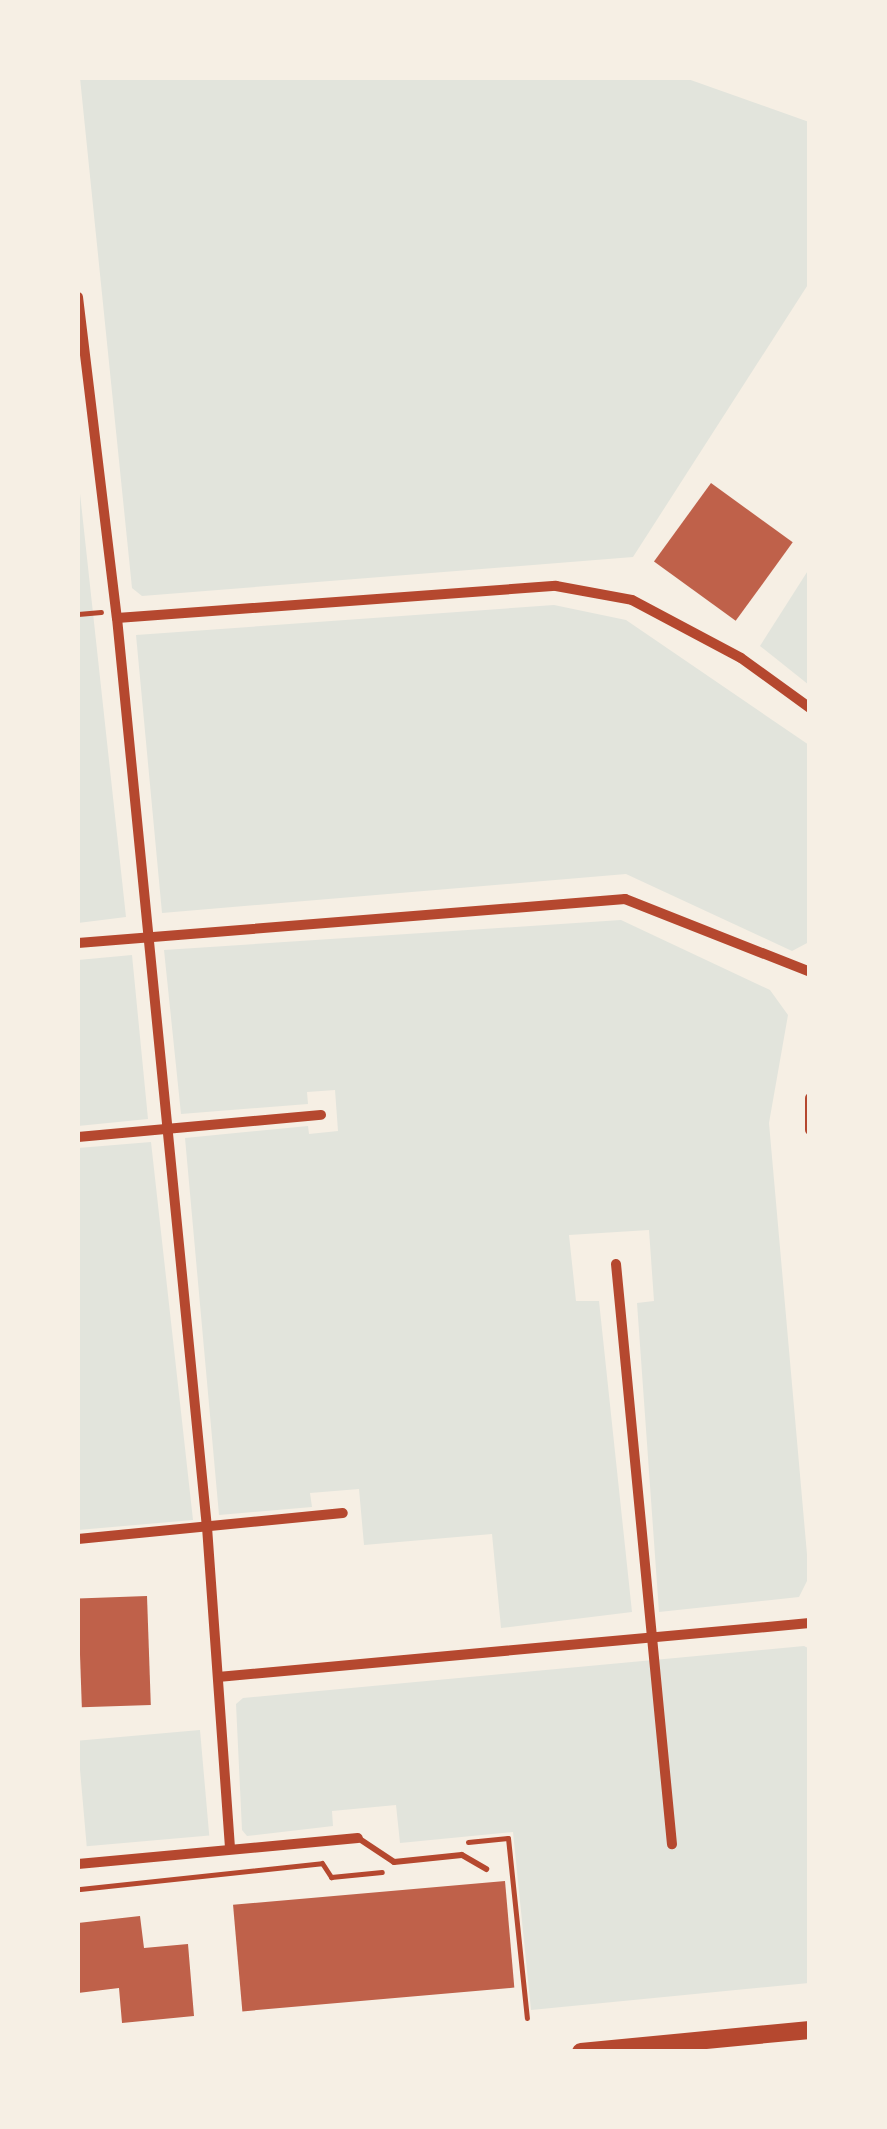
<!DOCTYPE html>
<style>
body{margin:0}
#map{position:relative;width:887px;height:2129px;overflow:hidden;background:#f6efe4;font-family:"DM Sans",sans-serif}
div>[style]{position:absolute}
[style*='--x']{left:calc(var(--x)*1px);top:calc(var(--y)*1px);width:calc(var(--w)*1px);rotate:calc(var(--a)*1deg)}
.green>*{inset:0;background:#e2e4dc;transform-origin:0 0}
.building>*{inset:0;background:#bf614a;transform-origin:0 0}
.path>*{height:5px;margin:-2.5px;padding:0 2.5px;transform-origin:2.5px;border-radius:2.5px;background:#b5482f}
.service>*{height:6px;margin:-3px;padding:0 3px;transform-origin:3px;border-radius:3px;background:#b5482f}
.minor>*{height:10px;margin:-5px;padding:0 5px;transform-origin:5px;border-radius:5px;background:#b5482f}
.tertiary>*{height:18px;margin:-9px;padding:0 9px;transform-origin:9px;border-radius:9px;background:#b5482f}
span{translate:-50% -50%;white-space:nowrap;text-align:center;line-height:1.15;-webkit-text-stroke:8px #f6efe4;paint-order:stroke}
.frame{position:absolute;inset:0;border:80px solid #f6efe4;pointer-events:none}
</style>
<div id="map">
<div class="green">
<div style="clip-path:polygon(80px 78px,685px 78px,809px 122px,809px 283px,633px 557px,142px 596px,132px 588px)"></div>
<div style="clip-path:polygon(78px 475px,126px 917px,78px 923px)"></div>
<div style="clip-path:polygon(809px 569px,809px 685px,760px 646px)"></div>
<div style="clip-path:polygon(554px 605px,626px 620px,809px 745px,809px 942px,792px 951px,626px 874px,162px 913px,136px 635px)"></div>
<div style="clip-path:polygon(621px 920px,770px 990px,788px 1015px,769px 1123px,809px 1577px,799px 1597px,659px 1612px,637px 1303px,654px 1301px,649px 1230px,569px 1235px,576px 1301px,599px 1301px,632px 1612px,501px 1628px,492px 1534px,364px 1545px,359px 1489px,310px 1493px,312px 1507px,219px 1515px,185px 1138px,308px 1126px,309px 1134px,338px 1131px,335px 1090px,307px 1092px,308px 1104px,181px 1114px,164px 950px)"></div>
<div style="clip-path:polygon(132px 955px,148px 1119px,78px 1126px,78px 960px)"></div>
<div style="clip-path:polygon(151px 1142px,193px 1520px,78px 1530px,78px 1148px)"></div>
<div style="clip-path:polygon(804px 1646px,810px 1649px,809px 1983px,531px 2010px,513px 1832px,400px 1843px,396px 1805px,332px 1811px,333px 1826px,247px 1836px,242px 1830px,236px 1704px,243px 1698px)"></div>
<div style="left:200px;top:1730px;width:106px;height:123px;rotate:85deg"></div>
</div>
<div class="building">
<div style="left:711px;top:483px;width:101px;height:97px;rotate:36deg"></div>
<div style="left:147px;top:1596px;width:109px;height:69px;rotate:88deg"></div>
<div style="left:505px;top:1881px;width:107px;height:273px;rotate:85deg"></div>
<div style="clip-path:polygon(140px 1916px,144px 1948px,188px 1944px,194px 2016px,122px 2023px,119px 1988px,78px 1993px,78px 1923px)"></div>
</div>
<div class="path">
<div style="--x:78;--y:614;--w:23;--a:-5"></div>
<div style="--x:468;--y:1842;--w:40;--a:-5.7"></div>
<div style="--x:508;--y:1838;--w:181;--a:84"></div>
<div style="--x:80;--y:1889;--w:243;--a:-6.1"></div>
<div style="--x:322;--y:1863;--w:17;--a:57"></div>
<div style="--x:331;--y:1877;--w:51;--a:-5.6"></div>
</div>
<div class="service">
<div style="--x:358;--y:1838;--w:43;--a:33.7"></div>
<div style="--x:394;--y:1862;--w:68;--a:-5.9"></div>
<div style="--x:462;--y:1855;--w:28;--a:30"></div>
</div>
<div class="minor">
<div style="--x:78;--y:297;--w:323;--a:83.1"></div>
<div style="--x:117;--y:618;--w:913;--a:84.35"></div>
<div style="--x:207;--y:1527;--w:321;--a:85.9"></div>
<div style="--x:117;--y:618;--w:440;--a:-4.2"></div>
<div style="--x:556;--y:586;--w:77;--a:10.4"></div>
<div style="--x:632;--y:600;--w:123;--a:28"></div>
<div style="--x:741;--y:658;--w:85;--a:35.9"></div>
<div style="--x:78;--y:943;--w:549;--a:-4.6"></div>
<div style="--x:625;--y:899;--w:199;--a:21.5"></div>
<div style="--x:810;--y:1098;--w:32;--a:90"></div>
<div style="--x:78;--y:1137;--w:244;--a:-5.2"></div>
<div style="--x:616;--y:1264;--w:583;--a:84.49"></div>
<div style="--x:78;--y:1539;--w:266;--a:-5.6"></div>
<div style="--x:218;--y:1677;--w:594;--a:-5.21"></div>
<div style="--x:78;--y:1864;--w:281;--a:-5.3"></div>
</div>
<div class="tertiary">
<div style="--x:581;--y:2052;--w:230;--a:-5.5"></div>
</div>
<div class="frame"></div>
</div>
